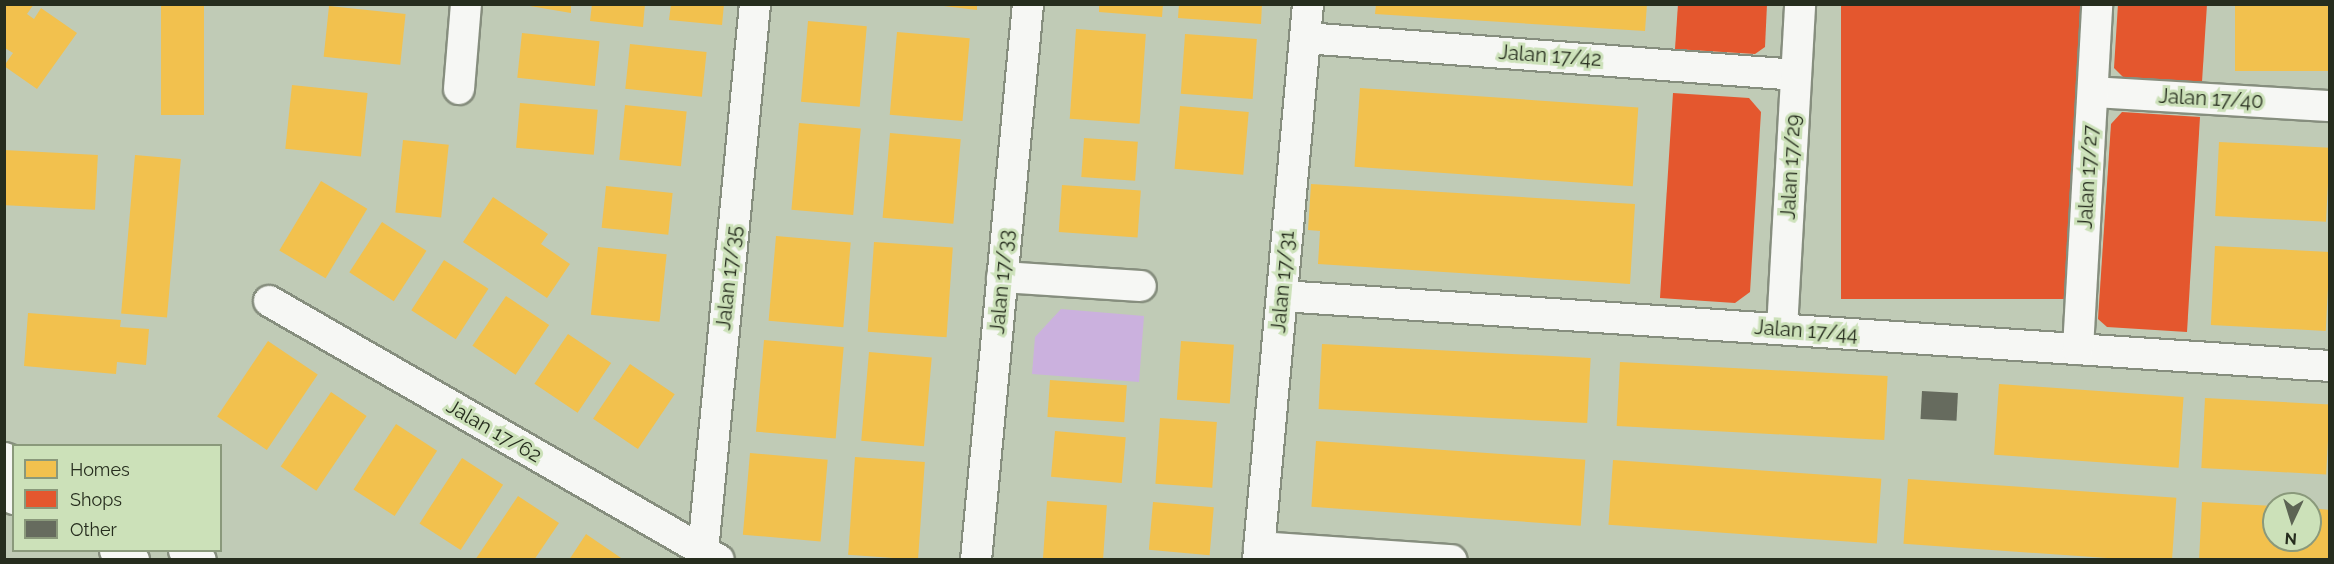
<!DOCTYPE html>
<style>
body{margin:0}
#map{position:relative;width:2334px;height:564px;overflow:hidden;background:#c0cbb6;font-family:Raleway,sans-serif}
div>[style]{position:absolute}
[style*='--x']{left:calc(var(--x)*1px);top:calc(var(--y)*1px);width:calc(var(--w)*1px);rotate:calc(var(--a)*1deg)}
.green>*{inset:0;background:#cbb1de}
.homes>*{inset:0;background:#f2c14e;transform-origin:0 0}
.shops>*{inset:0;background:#e4572e;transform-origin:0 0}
.building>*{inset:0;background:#666b5e;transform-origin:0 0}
.roads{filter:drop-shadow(2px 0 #868e7e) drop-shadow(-2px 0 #868e7e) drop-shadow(0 2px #868e7e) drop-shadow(0 -2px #868e7e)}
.minor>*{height:30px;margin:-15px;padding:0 15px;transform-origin:15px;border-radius:15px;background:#f6f7f4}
.major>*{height:33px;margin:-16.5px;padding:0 16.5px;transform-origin:16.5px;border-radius:16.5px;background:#f6f7f4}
.highway>*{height:33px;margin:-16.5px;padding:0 16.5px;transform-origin:16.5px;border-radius:16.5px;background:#f6f7f4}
span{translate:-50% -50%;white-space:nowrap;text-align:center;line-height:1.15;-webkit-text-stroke:6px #cce1b9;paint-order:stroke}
.street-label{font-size:20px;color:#262d1e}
.frame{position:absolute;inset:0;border:6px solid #262d1e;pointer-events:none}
.legend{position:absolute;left:12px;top:444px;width:210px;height:108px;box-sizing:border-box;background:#cce1b9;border:2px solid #8a997b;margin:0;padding:8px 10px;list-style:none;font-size:18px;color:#262d1e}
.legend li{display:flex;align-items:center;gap:12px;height:30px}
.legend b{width:30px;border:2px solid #8a997b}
.north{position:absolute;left:2262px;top:492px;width:60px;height:60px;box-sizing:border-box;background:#cce1b9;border:2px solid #8a997b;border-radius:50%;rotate:184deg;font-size:16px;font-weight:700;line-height:24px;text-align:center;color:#262d1e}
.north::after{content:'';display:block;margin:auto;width:21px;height:27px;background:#5c6453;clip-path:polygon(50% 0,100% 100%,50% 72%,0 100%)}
</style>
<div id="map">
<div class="green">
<div style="clip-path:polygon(1061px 309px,1144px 316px,1139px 382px,1032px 374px,1035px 337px)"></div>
</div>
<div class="homes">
<div style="clip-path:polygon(5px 4px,34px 4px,27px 14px,34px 19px,41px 8px,77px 33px,37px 89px,4px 66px,13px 53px,5px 48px)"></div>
<div style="clip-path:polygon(518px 4px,571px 4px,571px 13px)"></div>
<div style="clip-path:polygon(592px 4px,645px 4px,643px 27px,590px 21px)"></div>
<div style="clip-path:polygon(671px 4px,724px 4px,722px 25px,669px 20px)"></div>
<div style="clip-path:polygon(927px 4px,977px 4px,977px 10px)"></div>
<div style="clip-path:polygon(1099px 4px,1163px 4px,1162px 17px,1099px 12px)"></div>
<div style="clip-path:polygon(1179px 4px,1262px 4px,1261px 24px,1178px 18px)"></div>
<div style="clip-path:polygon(1376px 4px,1647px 4px,1645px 31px,1375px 14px)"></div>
<div style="clip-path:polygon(1894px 4px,2039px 4px,2038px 16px)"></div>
<div style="left:2235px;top:4px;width:95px;height:67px"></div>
<div style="left:161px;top:5px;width:43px;height:110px"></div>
<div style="left:329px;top:6px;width:77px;height:51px;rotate:6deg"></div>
<div style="left:808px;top:21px;width:59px;height:81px;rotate:5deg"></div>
<div style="left:1076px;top:29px;width:70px;height:90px;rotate:4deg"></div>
<div style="left:897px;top:32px;width:73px;height:83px;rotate:5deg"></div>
<div style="left:522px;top:33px;width:78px;height:45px;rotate:6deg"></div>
<div style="left:1185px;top:34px;width:72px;height:60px;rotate:4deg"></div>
<div style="left:630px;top:44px;width:77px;height:45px;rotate:6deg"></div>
<div style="left:292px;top:85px;width:76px;height:64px;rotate:6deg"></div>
<div style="left:1360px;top:88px;width:279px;height:79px;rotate:4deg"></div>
<div style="left:520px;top:103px;width:78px;height:45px;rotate:5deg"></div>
<div style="left:625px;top:105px;width:62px;height:55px;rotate:6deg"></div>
<div style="left:1180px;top:106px;width:69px;height:63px;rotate:5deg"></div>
<div style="left:799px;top:123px;width:62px;height:87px;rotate:5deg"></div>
<div style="left:890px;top:133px;width:71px;height:85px;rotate:5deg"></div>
<div style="left:1084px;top:138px;width:54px;height:39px;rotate:4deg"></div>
<div style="left:403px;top:140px;width:46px;height:73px;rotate:6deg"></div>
<div style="left:2219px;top:142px;width:111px;height:74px;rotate:3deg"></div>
<div style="left:4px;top:150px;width:94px;height:55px;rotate:3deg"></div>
<div style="left:135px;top:155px;width:46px;height:159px;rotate:5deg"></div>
<div style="left:1852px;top:163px;width:177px;height:106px;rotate:4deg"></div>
<div style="left:321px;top:181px;width:54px;height:81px;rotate:31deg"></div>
<div style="clip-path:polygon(1311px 184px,1635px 204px,1630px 284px,1318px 264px,1320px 231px,1308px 230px)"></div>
<div style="left:1062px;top:185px;width:79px;height:47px;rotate:4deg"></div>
<div style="left:606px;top:186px;width:67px;height:42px;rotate:6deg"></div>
<div style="clip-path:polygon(493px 197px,548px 234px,541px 244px,570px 264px,547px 298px,463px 242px)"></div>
<div style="left:382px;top:222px;width:53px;height:60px;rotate:33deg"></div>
<div style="left:776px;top:236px;width:75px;height:85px;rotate:5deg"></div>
<div style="left:874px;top:242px;width:79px;height:90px;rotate:4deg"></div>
<div style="left:2215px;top:246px;width:115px;height:79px;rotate:3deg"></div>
<div style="left:598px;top:247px;width:69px;height:68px;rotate:6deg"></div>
<div style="left:444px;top:260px;width:53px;height:60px;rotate:33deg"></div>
<div style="left:506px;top:296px;width:52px;height:60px;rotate:34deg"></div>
<div style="clip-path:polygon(28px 313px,121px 320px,120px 327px,149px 329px,146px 365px,117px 362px,116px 374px,24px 366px)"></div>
<div style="left:568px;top:334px;width:52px;height:60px;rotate:34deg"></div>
<div style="left:764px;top:340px;width:80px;height:92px;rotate:5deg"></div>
<div style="left:268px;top:341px;width:60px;height:91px;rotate:34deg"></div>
<div style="left:1181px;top:341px;width:53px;height:59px;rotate:4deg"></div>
<div style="left:1322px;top:344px;width:269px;height:65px;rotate:3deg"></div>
<div style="left:869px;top:352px;width:63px;height:89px;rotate:5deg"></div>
<div style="left:1620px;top:362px;width:268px;height:64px;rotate:3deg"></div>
<div style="left:630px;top:364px;width:54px;height:66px;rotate:34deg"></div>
<div style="left:1050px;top:380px;width:77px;height:37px;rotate:4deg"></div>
<div style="left:1999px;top:384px;width:185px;height:71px;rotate:4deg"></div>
<div style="left:331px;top:392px;width:43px;height:90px;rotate:34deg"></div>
<div style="left:2205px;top:398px;width:125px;height:70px;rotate:3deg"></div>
<div style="left:1160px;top:418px;width:57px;height:66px;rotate:4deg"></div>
<div style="left:396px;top:424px;width:49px;height:78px;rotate:33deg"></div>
<div style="left:1055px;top:431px;width:71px;height:46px;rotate:5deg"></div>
<div style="left:1316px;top:441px;width:270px;height:66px;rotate:4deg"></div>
<div style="left:750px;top:453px;width:78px;height:82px;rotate:5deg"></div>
<div style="left:855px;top:457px;width:70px;height:98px;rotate:4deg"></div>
<div style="left:462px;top:458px;width:49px;height:78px;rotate:33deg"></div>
<div style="left:1613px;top:460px;width:269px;height:65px;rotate:4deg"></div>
<div style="left:1908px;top:479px;width:269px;height:65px;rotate:4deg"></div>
<div style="clip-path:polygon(518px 496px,559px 523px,534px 560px,475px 560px)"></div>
<div style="left:1047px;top:501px;width:60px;height:59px;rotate:4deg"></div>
<div style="left:1153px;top:502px;width:61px;height:48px;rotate:5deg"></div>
<div style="clip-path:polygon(2202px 502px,2274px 506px,2274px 540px,2310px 540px,2310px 508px,2330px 510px,2330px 560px,2199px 560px)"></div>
<div style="clip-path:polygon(586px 534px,624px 560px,569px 560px)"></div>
</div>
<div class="shops">
<div style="clip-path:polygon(1678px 4px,1767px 4px,1765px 47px,1755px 54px,1675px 49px)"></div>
<div style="left:1841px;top:4px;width:241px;height:295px"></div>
<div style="clip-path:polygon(2118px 4px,2207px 4px,2202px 82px,2123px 77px,2114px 68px)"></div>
<div style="clip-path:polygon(1673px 93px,1749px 98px,1761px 112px,1750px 292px,1735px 303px,1660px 298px)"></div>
<div style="clip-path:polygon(2122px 112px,2200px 117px,2187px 332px,2107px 327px,2098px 319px,2111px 124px)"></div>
</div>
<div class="building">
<div style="left:1922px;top:391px;width:36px;height:28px;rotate:3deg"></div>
</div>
<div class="roads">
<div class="minor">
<div style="--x:1305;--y:38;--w:492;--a:4.3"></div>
<div style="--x:459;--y:89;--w:85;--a:-85.3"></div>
<div style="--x:2093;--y:92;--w:237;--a:3.4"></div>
<div style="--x:1002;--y:277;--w:139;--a:3.7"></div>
<div style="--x:1282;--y:296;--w:1050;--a:3.82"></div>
<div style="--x:269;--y:301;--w:519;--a:29.92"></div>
<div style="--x:1782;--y:329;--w:325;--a:-86.8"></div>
<div style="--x:2078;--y:349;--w:346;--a:-86.8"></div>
<div style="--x:1259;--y:547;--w:193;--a:3.9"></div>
<div style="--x:703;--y:551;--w:549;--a:-84.57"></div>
<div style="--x:976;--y:560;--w:558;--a:-84.66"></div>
<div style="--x:1258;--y:560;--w:558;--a:-84.86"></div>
</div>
<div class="major">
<div style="--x:4;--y:459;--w:11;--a:22"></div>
<div style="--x:185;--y:550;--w:17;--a:36"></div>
</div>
<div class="highway">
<div style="--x:4;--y:493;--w:11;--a:22"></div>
<div style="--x:116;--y:550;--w:19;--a:32"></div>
</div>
</div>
<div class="street-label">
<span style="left:1550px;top:56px;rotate:4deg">Jalan 17/42</span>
<span style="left:2211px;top:99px;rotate:3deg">Jalan 17/40</span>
<span style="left:1791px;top:167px;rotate:-87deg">Jalan 17/29</span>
<span style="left:2088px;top:177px;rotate:-87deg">Jalan 17/27</span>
<span style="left:729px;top:278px;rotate:-84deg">Jalan 17/35</span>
<span style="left:1002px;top:282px;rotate:-85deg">Jalan 17/33</span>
<span style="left:1283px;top:282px;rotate:-85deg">Jalan 17/31</span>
<span style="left:1806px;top:331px;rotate:4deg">Jalan 17/44</span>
<span style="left:494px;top:431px;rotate:30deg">Jalan 17/62</span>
</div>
<div class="frame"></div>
<ul class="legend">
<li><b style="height:16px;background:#f2c14e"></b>Homes</li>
<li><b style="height:16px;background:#e4572e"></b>Shops</li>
<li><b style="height:16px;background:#666b5e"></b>Other</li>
</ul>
<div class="north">N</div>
</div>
